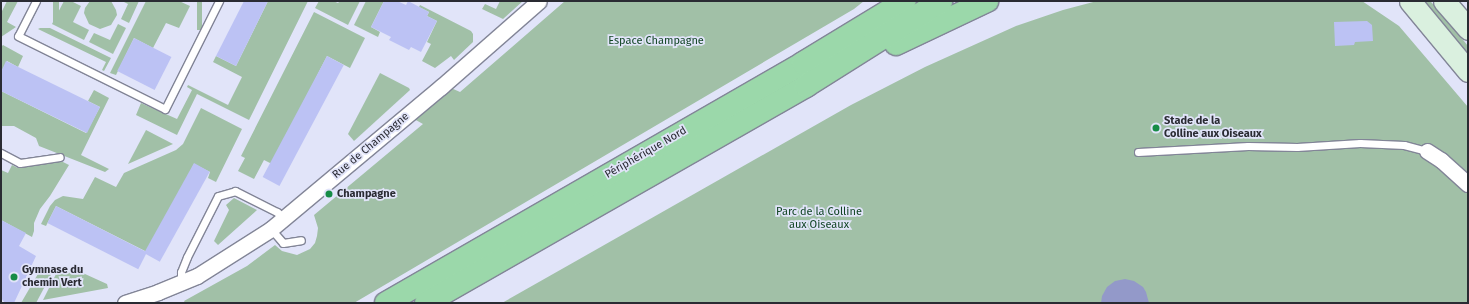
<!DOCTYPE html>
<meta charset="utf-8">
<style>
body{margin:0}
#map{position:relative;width:1469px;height:304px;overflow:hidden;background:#e1e4f9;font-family:"Fira Sans",sans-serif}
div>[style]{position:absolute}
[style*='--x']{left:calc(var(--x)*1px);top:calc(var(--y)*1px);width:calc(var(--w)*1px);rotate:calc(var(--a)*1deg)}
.green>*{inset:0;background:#a1c0a7;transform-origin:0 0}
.water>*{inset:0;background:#9399c9}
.building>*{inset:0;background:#bcc2f4;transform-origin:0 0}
.roads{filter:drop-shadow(1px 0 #828597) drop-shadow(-1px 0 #828597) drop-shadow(0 1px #828597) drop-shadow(0 -1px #828597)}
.service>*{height:7px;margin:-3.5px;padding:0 3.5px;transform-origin:3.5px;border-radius:3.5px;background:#fff}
.minor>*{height:15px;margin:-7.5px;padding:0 7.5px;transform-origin:7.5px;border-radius:7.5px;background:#fff}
.secondary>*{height:21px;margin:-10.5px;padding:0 10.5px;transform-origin:10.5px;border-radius:10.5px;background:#daf0df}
.trunk>*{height:22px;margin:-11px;padding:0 11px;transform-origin:11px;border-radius:11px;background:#9bd8aa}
.dots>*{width:11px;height:11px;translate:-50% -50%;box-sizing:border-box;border:2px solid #e1e4f9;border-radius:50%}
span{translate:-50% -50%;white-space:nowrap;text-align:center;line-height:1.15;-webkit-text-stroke:3.5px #e1e4f9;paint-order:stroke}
.park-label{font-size:11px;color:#114523}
.poi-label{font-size:11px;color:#2a2b33;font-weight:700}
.left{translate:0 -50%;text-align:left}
.street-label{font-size:11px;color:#2a2b33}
.frame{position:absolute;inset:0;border:2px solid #2a2b33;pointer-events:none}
</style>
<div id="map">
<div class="green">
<div style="clip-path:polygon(7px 1px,18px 1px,7px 22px,16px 27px,1px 37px,1px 13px)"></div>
<div style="left:53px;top:1px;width:6px;height:22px"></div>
<div style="clip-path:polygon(64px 1px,71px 1px,81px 6px,73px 22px,89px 30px,84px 40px,52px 24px)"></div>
<div style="clip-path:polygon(90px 1px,111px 1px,116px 10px,117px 15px,111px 25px,100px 29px,89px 24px,84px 13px,85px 8px)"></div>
<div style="clip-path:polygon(122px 1px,139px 1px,129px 23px,121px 19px,128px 4px)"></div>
<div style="clip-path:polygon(146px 1px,179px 1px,190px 6px,179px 28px,166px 23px,153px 48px,134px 38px,116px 75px,110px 73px)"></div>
<div style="left:197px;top:1px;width:5px;height:29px"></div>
<div style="clip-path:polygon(268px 1px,308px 1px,249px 120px,197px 94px,177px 135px,136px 115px,141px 103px,177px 119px,192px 90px,187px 87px,188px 85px,228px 105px,242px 77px,213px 62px,216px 56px,236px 66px)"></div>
<div style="clip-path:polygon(319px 1px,333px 1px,338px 3px,340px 1px,360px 1px,348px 25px,315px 8px)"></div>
<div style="clip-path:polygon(366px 1px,384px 1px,371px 27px,380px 32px,378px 37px,354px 25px)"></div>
<div style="clip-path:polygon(500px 1px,523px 1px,503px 19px,482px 9px,485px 4px,496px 9px)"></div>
<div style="clip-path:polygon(565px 1px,864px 1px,854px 9px,354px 303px,185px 303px,184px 301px,247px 266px,275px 245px,282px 251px,297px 255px,310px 249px,315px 243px,317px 236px,318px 228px,314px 215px,423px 124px,414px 119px,451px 88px,460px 92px)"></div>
<div style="clip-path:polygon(1097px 1px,1362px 1px,1399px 26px,1468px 107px,1468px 173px,1446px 154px,1432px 146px,1468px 193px,1468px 303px,502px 303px,851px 105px,925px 67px,1016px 26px,1063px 10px)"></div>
<div style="clip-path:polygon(1418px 1px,1430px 1px,1439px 10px,1468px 46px,1468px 62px)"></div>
<div style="clip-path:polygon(420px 5px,471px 31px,473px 34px,473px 42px,454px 60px,451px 56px,435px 68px,422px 61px,431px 44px,427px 42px,437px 21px,427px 16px,429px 12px,419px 7px)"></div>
<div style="clip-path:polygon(314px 12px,365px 38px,350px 68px,327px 56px,272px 164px,264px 160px,254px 179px,238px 171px,245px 158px,241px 156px)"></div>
<div style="clip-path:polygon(118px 24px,126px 28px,113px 54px,89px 42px,94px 33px,110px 40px)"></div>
<div style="clip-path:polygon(40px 28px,50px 28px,111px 58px,104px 71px,102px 70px,106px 62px,38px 29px)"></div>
<div style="clip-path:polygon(3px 45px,23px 56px,18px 67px,7px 61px,1px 72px,1px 47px)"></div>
<div style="clip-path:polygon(380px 73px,409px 88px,410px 90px,354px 141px,348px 134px)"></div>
<div style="clip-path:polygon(94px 90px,109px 98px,81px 155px,109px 169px,105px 172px,39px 146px,36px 138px,14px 126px,1px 126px,1px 91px,86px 133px,100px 107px,88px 101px)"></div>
<div style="clip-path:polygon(201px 108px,242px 129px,216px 182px,208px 178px,210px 172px,194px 164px,149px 253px,56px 206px,46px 226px,41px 224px,50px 206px,55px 200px,63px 196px,83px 199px,95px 177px,116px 187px,124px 173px,176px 150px,183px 144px)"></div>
<div style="clip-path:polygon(146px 130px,173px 144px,128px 164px)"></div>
<div style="clip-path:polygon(61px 161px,69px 165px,50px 196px,40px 209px,34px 223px,34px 231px,32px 237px,1px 220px,1px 170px,8px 173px,12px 165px,18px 168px,26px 164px)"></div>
<div style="clip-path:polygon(234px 198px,257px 210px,218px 245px,214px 241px,229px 210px,226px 205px)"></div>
<div style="clip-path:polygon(42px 267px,51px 275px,36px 303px,21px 303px)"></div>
<div style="clip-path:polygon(74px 269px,107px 284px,108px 288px,43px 300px,56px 274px,67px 274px)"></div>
</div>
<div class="water">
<div style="clip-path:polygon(1125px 279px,1134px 281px,1143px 287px,1146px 292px,1149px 303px,1101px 303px,1102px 296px,1107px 287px,1115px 281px)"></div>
</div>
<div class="building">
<div style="clip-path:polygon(244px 1px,268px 1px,236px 66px,216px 56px)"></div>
<div style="clip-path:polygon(384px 1px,397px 1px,406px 5px,408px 1px,429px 12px,427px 16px,437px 21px,421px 52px,411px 47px,409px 50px,389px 40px,391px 37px,371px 27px)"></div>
<div style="clip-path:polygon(1367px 21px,1372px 25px,1373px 41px,1355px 42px,1354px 45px,1335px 46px,1334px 22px)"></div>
<div style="left:134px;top:38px;width:42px;height:37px;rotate:27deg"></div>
<div style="left:327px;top:56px;width:19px;height:137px;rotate:28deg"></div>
<div style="clip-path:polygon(6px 61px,100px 107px,87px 133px,1px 91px,1px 72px)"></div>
<div style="left:194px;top:163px;width:18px;height:103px;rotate:29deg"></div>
<div style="left:56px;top:206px;width:102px;height:19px;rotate:27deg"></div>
<div style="clip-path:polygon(1px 220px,26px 233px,19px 246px,36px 256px,14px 303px,5px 303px,1px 298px)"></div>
</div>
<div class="roads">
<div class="service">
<div style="--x:36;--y:1;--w:39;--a:117"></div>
<div style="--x:18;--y:36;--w:164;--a:26.4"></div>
<div style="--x:165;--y:109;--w:121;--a:-63.4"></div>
<div style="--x:1138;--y:152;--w:110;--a:-3.1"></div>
<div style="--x:1248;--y:146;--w:49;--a:1.2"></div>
<div style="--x:1297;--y:147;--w:63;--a:-3.6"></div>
<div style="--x:1360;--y:143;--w:44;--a:2.6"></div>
<div style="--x:1404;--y:145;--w:24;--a:15"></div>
<div style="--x:1;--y:153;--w:21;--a:28"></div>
<div style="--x:20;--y:163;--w:40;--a:-8.5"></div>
<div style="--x:271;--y:229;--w:18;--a:49"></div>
<div style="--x:283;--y:243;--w:18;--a:-9"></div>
<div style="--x:181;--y:283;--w:11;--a:-90"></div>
<div style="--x:181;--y:272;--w:16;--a:-68"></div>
<div style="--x:187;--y:257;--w:68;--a:-63.1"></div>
<div style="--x:218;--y:196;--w:18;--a:-16"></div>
<div style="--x:235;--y:191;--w:47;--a:26.6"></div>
<div style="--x:277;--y:212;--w:9;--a:41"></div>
</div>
<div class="minor">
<div style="--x:1427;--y:151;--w:17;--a:33"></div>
<div style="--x:1441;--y:160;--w:36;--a:42"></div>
<div style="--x:125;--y:303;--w:35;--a:-18"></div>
<div style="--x:158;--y:292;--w:42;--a:-22.3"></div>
<div style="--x:197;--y:276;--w:88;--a:-32.4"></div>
<div style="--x:271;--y:229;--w:222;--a:-39.9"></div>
<div style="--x:441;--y:87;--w:130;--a:-41.3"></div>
</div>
<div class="secondary">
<div style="--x:1410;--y:1;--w:91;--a:50.4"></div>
<div style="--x:1444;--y:1;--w:37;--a:49"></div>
</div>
<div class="trunk">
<div style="--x:896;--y:44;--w:101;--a:-25.3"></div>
<div style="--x:386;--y:303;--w:481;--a:-29.9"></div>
<div style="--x:803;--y:63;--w:119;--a:-31.3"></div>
<div style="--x:426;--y:303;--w:438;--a:-29.7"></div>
<div style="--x:806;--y:86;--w:160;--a:-32.2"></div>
</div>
</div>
<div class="dots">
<div style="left:1156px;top:128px;background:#168c46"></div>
<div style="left:329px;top:194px;background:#168c46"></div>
<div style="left:14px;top:277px;background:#168c46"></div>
</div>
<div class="park-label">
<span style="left:656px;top:41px">Espace Champagne</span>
<span style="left:819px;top:219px">Parc de la Colline<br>aux Oiseaux</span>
</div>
<div class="poi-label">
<span class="left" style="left:1164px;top:128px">Stade de la<br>Colline aux Oiseaux</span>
<span class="left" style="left:337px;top:194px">Champagne</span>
<span class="left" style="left:22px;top:277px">Gymnase du<br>chemin Vert</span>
</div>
<div class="street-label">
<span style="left:371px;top:146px;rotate:-40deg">Rue de Champagne</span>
<span style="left:646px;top:153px;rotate:-30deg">Périphérique Nord</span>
</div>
<div class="frame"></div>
</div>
